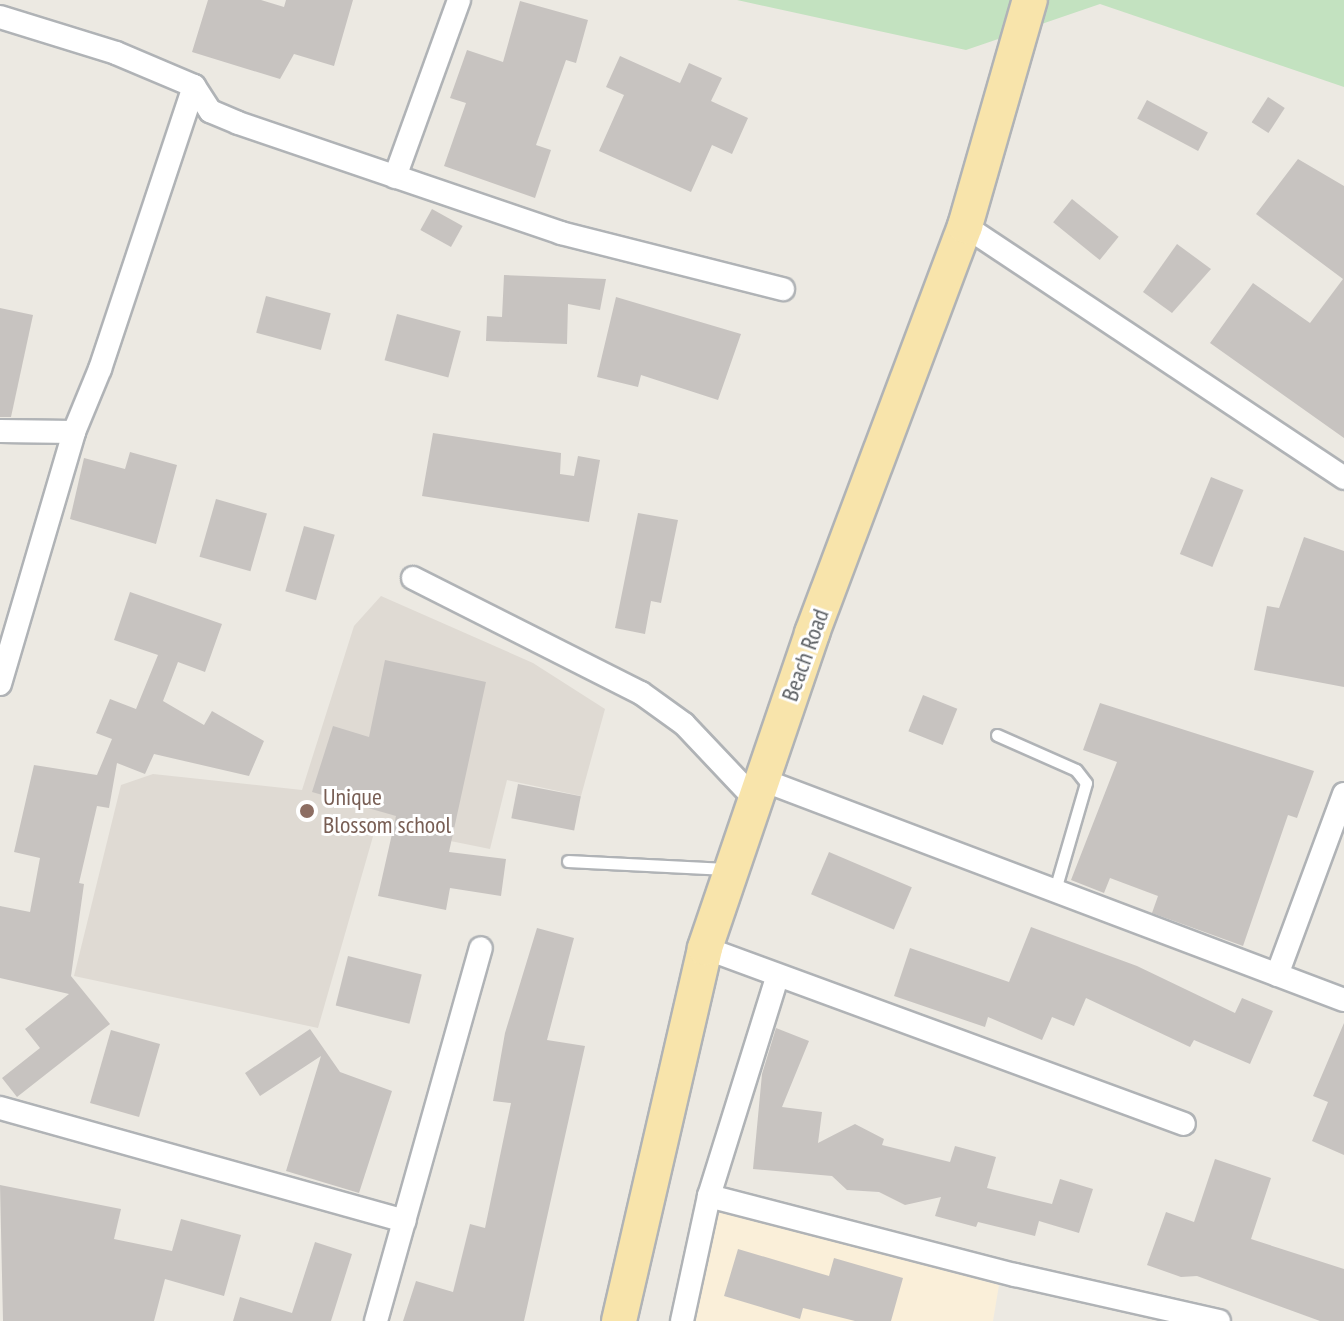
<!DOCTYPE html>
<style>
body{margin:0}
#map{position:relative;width:1344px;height:1321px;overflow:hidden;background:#ece9e2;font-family:"PT Sans Narrow",sans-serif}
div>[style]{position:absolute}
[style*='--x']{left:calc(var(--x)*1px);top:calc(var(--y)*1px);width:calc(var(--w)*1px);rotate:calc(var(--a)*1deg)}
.commercial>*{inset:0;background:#faefd9}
.education>*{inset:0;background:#dfdad3}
.green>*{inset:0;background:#c3e2c0}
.building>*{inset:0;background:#c7c3c0;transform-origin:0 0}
.roads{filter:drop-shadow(2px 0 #b0b3b6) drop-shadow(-2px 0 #b0b3b6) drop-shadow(0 2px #b0b3b6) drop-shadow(0 -2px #b0b3b6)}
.service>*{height:11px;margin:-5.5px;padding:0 5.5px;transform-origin:5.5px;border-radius:5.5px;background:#fff}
.minor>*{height:22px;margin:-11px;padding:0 11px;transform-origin:11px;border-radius:11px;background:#fff}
.primary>*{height:34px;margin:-17px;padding:0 17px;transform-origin:17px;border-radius:17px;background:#f8e4ab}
.dots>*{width:22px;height:22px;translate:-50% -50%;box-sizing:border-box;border:4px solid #fff;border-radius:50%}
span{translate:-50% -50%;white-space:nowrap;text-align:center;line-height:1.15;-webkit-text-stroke:6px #fff;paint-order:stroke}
.street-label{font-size:24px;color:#5a5e62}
.education-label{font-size:24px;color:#785e54}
.left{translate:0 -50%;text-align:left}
</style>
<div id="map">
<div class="commercial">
<div style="clip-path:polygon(705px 1208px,999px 1285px,993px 1321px,679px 1321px)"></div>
</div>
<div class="education">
<div style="clip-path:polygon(381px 596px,533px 663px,605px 709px,581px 796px,507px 780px,490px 849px,376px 826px,318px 1028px,74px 976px,121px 785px,153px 774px,302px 790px,354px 626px)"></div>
</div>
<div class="green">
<div style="clip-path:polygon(737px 0,1344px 0,1344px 87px,1100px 4px,966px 50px)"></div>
</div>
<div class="building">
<div style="clip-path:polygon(208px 0,261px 0,284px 7px,286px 0,353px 0,334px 66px,294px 54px,280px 79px,192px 52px)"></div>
<div style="clip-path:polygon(520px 1px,588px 20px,576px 63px,566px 60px,536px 145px,551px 150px,535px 198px,444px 166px,466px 103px,450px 98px,467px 50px,503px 62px)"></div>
<div style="clip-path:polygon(620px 56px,680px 83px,689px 63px,722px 78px,711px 101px,748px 118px,732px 154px,712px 145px,691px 192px,599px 151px,624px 95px,606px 87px)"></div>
<div style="left:1268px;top:97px;width:20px;height:30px;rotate:33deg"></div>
<div style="left:1147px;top:100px;width:69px;height:21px;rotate:28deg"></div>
<div style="clip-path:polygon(1298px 159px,1344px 186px,1344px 438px,1210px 343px,1253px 283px,1310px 323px,1343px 279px,1256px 214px)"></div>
<div style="left:1072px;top:199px;width:60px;height:30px;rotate:39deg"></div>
<div style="left:432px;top:209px;width:35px;height:24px;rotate:29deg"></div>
<div style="clip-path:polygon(1177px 244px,1211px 269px,1172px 313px,1143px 292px)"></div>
<div style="clip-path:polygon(504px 275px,606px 279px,600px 310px,568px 304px,567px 344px,486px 341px,487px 316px,502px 317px)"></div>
<div style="left:266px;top:296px;width:67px;height:38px;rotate:15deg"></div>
<div style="clip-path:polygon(616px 297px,741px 334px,718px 400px,641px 375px,638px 387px,597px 377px)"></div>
<div style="clip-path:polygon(0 308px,33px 315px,11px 417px,0 417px)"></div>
<div style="left:397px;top:314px;width:66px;height:48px;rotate:15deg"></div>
<div style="clip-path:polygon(433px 433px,561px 453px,560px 474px,574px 476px,578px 456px,600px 460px,589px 522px,422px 496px)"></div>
<div style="clip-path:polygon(130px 452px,177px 465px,156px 544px,70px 519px,84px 458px,125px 469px)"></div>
<div style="left:1211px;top:477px;width:35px;height:83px;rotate:22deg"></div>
<div style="left:216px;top:499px;width:53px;height:60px;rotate:16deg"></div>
<div style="clip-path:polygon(638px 513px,678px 520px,661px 603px,651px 601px,645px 634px,615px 628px)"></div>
<div style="left:304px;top:526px;width:32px;height:68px;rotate:16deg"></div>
<div style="clip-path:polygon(1304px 537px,1344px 551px,1344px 687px,1254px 670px,1267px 606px,1279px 608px)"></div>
<div style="clip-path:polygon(130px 592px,222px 624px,205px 672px,178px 662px,163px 701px,204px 725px,212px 711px,264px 741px,249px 776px,154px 754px,145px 774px,117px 763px,109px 808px,97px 806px,79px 883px,84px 884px,71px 976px,110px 1024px,17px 1097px,2px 1078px,40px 1048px,25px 1029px,69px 994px,0 978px,0 906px,30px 912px,40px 858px,14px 852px,34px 765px,97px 775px,112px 739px,96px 733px,110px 699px,136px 709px,158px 655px,114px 640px)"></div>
<div style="clip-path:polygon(385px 660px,486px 682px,449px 852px,506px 859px,501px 896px,450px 888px,446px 910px,378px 896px,396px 816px,312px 792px,333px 726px,369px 737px)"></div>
<div style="left:923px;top:695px;width:37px;height:39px;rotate:22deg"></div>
<div style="clip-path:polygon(1100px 703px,1314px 771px,1297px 818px,1288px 815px,1243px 946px,1152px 913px,1158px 896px,1110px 878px,1104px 893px,1071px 880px,1117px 762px,1083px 750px)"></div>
<div style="left:518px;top:784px;width:64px;height:35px;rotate:11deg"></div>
<div style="left:829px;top:852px;width:90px;height:46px;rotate:23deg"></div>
<div style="clip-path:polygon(1031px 927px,1137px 966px,1235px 1013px,1242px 998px,1273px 1011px,1250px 1064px,1194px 1040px,1190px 1047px,1086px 998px,1074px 1026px,1052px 1017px,1042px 1040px,988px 1017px,985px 1027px,894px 996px,910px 948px,1009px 982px)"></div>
<div style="clip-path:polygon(537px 928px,574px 938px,547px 1040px,585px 1046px,524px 1321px,403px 1321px,416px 1281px,453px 1292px,470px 1224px,485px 1228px,511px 1103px,493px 1101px,505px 1033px)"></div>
<div style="left:348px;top:956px;width:76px;height:51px;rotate:14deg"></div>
<div style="clip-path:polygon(1344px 1023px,1344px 1155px,1312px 1141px,1328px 1102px,1313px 1096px)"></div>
<div style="clip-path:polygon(776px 1028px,809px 1041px,782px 1107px,822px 1112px,818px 1143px,855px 1124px,884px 1139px,882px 1145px,950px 1162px,955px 1146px,996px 1157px,987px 1188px,1052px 1204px,1060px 1179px,1093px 1189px,1079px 1233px,1039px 1221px,1035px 1236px,978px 1222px,976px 1227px,935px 1216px,941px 1197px,905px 1205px,879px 1192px,847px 1190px,832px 1176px,753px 1169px,762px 1074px)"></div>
<div style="clip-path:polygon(310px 1029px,340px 1072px,392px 1091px,359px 1193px,286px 1171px,321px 1056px,260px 1096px,245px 1073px)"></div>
<div style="left:111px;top:1030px;width:51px;height:76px;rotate:16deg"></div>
<div style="clip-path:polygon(1215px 1159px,1271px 1178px,1251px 1239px,1344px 1269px,1344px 1321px,1320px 1321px,1197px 1276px,1181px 1277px,1147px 1265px,1166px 1212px,1194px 1222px)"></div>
<div style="clip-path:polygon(0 1185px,121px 1209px,114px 1239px,172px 1251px,181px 1219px,241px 1235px,224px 1296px,165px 1279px,154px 1321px,3px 1321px)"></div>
<div style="clip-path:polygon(315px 1242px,352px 1254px,331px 1321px,233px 1321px,240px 1297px,292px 1313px)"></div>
<div style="clip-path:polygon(738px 1249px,829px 1276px,834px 1258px,903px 1278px,891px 1321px,855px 1321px,803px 1308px,800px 1319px,724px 1296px)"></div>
</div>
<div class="roads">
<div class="service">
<div style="--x:997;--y:735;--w:86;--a:23.9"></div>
<div style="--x:1076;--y:770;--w:16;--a:52"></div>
<div style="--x:1086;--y:783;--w:111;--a:106.2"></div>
<div style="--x:568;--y:861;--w:158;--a:2.9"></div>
</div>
<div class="minor">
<div style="--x:0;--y:17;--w:121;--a:17.2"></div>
<div style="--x:116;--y:53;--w:85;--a:22.9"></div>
<div style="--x:194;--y:86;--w:30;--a:57"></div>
<div style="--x:210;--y:111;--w:30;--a:23"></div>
<div style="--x:238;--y:123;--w:341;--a:18.8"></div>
<div style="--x:561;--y:233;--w:229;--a:14.2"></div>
<div style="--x:395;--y:177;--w:188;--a:-70.1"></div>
<div style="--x:965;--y:226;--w:455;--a:33.6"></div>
<div style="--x:0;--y:431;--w:74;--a:0.8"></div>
<div style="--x:413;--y:578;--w:255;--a:26.8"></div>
<div style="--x:641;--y:693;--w:53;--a:35.8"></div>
<div style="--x:684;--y:724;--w:102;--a:46.6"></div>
<div style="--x:0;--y:684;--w:263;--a:-73.6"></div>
<div style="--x:74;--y:432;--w:68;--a:-67.6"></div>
<div style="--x:100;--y:369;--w:298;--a:-71.6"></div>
<div style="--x:760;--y:779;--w:624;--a:20.73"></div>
<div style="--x:705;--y:948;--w:510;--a:20.17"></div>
<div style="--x:1277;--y:975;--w:193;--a:-69.7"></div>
<div style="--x:0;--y:1108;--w:420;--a:15.6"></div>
<div style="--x:709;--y:1196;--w:316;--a:14.5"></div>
<div style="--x:1015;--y:1275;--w:209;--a:12.7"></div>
<div style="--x:376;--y:1321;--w:387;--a:-74.3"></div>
<div style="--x:682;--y:1321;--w:128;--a:-77.8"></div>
<div style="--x:709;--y:1196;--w:228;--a:-72.7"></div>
</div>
<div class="primary">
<div style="--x:619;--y:1321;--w:383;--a:-77"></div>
<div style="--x:705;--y:948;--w:333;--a:-71.2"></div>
<div style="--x:812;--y:633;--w:435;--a:-69.4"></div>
<div style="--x:965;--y:226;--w:235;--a:-74"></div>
</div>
</div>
<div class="dots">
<div style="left:307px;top:811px;background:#8d6e63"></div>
</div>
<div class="street-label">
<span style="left:805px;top:655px;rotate:-70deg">Beach Road</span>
</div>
<div class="education-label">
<span class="left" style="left:323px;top:811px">Unique<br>Blossom school</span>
</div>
</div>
